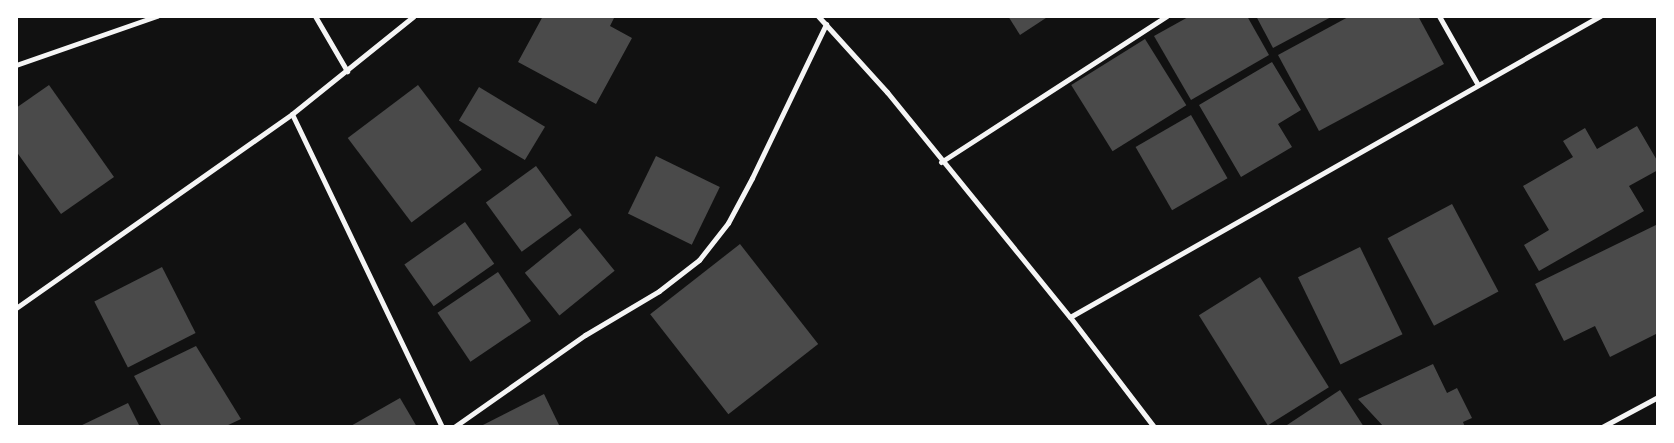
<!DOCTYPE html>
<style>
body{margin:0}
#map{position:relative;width:1674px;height:443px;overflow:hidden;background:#111;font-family:Quicksand,sans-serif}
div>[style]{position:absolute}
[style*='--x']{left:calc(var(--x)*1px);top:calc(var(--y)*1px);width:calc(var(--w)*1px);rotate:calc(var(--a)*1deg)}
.building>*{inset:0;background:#4a4a4a;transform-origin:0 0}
.minor>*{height:5px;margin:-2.5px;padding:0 2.5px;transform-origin:2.5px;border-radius:2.5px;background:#f5f5f5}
span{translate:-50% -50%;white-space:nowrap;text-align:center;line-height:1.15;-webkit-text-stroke:4.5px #fff;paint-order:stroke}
.frame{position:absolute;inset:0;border:18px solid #fff;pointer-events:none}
</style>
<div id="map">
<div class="building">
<div style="clip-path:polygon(543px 16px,615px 16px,610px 26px,632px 38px,596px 104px,518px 62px)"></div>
<div style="clip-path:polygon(1008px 16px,1049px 16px,1020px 35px)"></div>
<div style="clip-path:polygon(1190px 16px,1247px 16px,1269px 55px,1191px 100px,1154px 36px)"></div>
<div style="clip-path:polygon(1256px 16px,1333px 16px,1273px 48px)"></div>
<div style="clip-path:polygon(1350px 16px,1418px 16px,1444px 64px,1319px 131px,1278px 55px)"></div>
<div style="left:1145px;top:39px;width:78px;height:87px;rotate:58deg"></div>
<div style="clip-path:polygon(1272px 62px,1301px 110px,1278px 124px,1292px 147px,1241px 177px,1199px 105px)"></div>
<div style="clip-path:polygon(49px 85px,114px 177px,61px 214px,16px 151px,16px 108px)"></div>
<div style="left:418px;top:85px;width:106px;height:88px;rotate:53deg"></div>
<div style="left:479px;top:87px;width:77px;height:39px;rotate:31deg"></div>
<div style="left:1191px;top:115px;width:73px;height:64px;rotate:60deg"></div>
<div style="clip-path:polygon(1637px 126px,1658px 162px,1658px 170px,1629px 186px,1644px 211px,1539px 271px,1524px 245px,1549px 230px,1523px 186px,1573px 157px,1563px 141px,1585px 128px,1597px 149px)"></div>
<div style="left:656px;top:156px;width:71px;height:64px;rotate:26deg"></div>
<div style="left:536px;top:166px;width:61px;height:62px;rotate:54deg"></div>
<div style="left:1452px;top:204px;width:99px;height:73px;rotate:62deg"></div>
<div style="left:465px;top:222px;width:51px;height:74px;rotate:55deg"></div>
<div style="clip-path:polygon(1658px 224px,1658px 333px,1610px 357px,1595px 326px,1564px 341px,1535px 284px)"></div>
<div style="left:580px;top:228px;width:55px;height:71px;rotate:51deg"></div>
<div style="left:740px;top:244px;width:127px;height:114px;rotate:52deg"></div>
<div style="left:1360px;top:247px;width:97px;height:69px;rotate:64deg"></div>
<div style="left:162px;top:267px;width:74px;height:76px;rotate:63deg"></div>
<div style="left:498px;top:272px;width:59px;height:73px;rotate:56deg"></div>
<div style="left:1260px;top:277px;width:130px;height:72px;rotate:58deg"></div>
<div style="clip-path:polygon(196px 346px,241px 419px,224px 427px,162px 427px,134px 376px)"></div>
<div style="clip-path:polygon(1433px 364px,1447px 393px,1457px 388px,1472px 418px,1463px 422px,1465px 427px,1384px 427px,1358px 399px)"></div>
<div style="clip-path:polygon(1340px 390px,1364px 427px,1284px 427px)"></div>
<div style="clip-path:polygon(544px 394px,560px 427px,479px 427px)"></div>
<div style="clip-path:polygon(400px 398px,417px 427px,349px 427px)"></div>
<div style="clip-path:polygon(128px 403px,140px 427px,78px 427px)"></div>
</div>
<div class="minor">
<div style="--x:315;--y:16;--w:64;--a:59.8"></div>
<div style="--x:818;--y:16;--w:103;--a:47.8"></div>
<div style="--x:887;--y:92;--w:290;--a:50.9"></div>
<div style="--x:1070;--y:317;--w:138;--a:52.6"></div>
<div style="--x:1439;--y:16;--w:79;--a:60.5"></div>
<div style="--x:16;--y:65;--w:149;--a:-19.2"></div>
<div style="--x:292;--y:114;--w:347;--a:64.4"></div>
<div style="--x:941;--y:162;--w:269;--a:-32.9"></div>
<div style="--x:16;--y:308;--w:337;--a:-35.1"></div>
<div style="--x:292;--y:114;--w:156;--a:-38.8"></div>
<div style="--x:1070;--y:317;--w:610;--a:-29.59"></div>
<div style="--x:454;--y:427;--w:160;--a:-35.1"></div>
<div style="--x:585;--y:335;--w:86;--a:-30.7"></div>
<div style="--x:659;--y:291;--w:51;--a:-37.8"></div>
<div style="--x:699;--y:260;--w:47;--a:-51.9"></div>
<div style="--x:728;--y:223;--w:51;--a:-61.9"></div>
<div style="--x:752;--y:178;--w:171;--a:-64.3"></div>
<div style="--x:1602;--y:427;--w:64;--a:-28.2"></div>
</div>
<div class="frame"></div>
</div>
